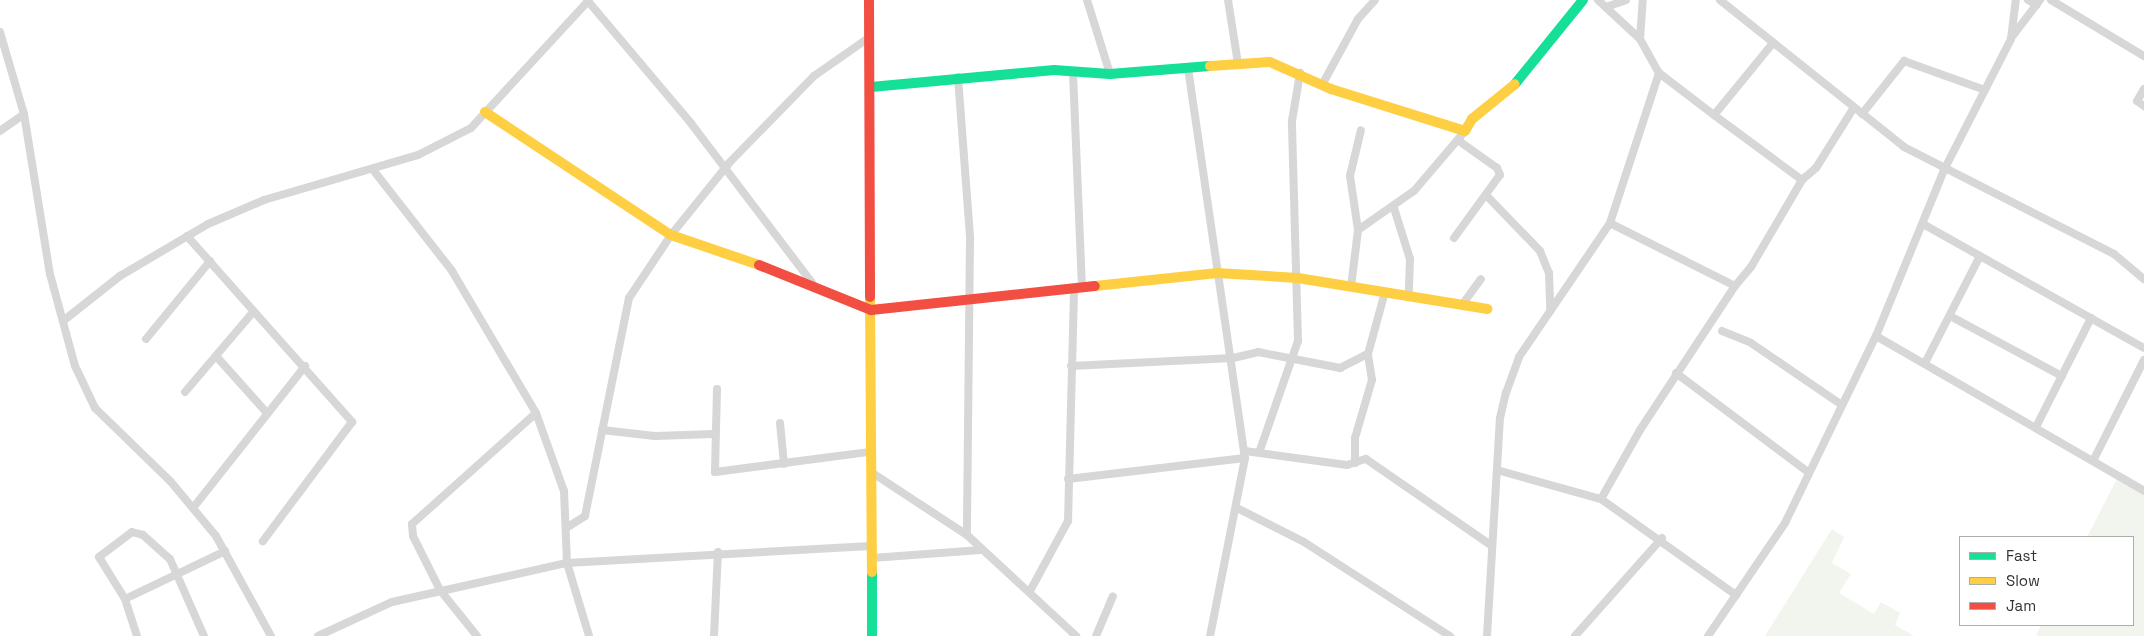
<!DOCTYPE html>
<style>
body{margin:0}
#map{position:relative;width:2144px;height:636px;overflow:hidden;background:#fff;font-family:"Space Grotesk",sans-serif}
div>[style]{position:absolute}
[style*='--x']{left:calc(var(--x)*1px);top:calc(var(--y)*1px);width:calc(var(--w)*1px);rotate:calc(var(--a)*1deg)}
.green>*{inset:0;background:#f1f5ed}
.street>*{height:8px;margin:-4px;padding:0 4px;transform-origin:4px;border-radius:4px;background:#d7d7d7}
.fast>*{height:10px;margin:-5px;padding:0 5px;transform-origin:5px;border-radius:5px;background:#16e098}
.slow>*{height:10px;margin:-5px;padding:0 5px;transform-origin:5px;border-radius:5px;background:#ffcf43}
.jam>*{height:10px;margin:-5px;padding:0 5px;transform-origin:5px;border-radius:5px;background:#f24e42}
span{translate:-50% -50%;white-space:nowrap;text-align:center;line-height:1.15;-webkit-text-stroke:5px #fff;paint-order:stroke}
.legend{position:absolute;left:1959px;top:536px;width:175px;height:90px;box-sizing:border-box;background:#fff;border:1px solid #adadad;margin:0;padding:6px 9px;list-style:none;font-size:15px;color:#333}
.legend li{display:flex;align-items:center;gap:10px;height:25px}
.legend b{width:25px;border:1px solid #adadad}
</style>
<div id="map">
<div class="green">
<div style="clip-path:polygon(2117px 479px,2144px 495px,2144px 636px,2036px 636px,2041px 625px,2133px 625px,2133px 537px,2087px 537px)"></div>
<div style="clip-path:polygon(1832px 529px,1844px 537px,1832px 563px,1851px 574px,1839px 593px,1874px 614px,1881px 602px,1900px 613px,1895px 625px,1914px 636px,1765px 636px)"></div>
</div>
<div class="street">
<div style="--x:587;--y:0;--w:160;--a:49.8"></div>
<div style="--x:690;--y:122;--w:203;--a:52.8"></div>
<div style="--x:1087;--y:0;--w:77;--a:72.7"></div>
<div style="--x:1228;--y:0;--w:65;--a:81.1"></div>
<div style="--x:1598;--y:0;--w:57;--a:42.9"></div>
<div style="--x:1640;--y:39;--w:39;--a:61"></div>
<div style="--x:1659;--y:73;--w:69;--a:37.4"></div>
<div style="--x:1720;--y:0;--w:236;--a:38.6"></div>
<div style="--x:1904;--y:147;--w:236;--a:27"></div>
<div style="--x:2114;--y:254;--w:39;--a:40"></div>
<div style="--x:2028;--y:0;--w:10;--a:29"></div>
<div style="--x:2051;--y:0;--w:109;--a:31.1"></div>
<div style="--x:1606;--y:7;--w:21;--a:-19"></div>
<div style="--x:0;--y:32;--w:85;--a:73.7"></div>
<div style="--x:24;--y:114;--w:162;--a:80.8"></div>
<div style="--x:50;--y:274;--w:95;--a:74.8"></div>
<div style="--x:75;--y:366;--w:47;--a:64.5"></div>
<div style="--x:95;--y:408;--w:106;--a:44.2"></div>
<div style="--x:171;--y:482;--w:70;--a:50.2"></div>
<div style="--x:216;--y:536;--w:114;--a:61.2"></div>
<div style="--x:2011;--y:38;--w:48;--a:-52.7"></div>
<div style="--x:1640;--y:39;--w:39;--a:-86"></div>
<div style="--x:1773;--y:43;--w:93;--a:129.3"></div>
<div style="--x:1714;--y:115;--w:109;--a:36.5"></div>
<div style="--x:1802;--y:180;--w:18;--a:-41"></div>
<div style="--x:1816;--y:168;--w:70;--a:-57.9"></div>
<div style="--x:1188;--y:68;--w:394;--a:81.7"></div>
<div style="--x:1245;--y:458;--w:181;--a:101.1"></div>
<div style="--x:1073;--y:73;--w:214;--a:87.6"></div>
<div style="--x:958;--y:77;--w:161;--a:85.7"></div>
<div style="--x:970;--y:238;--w:297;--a:90.6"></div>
<div style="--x:1322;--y:85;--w:75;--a:-61.4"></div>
<div style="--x:1358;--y:19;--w:25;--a:-48"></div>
<div style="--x:2144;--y:89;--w:14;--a:120"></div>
<div style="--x:2137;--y:101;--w:9;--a:36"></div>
<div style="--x:1862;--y:114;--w:68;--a:-51.6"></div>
<div style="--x:1904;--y:61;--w:83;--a:19.7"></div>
<div style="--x:0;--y:131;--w:29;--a:-35"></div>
<div style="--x:374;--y:171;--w:127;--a:52"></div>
<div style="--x:452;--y:271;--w:165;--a:59.4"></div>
<div style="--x:536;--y:413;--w:83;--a:70.3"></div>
<div style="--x:564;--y:491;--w:72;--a:87.6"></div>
<div style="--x:567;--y:563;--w:76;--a:73.2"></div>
<div style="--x:1486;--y:195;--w:78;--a:46"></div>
<div style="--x:1540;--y:251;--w:24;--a:68"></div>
<div style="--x:1549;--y:273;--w:38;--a:88"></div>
<div style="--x:1394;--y:208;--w:53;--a:72.6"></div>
<div style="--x:1410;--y:259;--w:37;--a:92"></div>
<div style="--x:1923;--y:224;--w:253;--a:29.3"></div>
<div style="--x:1358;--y:230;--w:55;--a:-98.4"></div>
<div style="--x:1350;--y:176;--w:47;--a:-76.6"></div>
<div style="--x:187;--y:236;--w:249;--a:48.4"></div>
<div style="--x:352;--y:422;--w:149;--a:126.8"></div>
<div style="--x:1454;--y:238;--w:78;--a:-53.9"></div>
<div style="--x:1500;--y:175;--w:8;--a:-113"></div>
<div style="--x:1497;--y:168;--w:47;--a:-144.6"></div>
<div style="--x:1735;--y:286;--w:25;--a:-50"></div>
<div style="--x:1751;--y:267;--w:101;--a:-59.6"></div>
<div style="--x:1351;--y:287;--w:57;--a:-83"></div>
<div style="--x:1358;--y:230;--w:68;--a:-34.9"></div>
<div style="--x:1414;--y:191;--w:79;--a:-49.6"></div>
<div style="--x:1462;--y:305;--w:32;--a:-54"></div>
<div style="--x:1950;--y:316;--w:127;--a:28.2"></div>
<div style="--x:63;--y:321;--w:73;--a:-38.3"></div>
<div style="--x:120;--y:276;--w:102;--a:-30.6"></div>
<div style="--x:208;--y:224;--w:61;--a:-23.2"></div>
<div style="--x:264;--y:200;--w:160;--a:-16.3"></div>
<div style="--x:418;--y:155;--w:59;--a:-27"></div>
<div style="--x:471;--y:128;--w:174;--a:-47.3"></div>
<div style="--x:1722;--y:331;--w:31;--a:22"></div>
<div style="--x:1751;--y:343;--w:110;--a:34.3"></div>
<div style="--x:1876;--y:336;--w:310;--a:30"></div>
<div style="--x:146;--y:339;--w:101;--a:-50.6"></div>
<div style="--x:216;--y:356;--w:76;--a:48.2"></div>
<div style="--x:1925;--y:363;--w:120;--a:-62.8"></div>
<div style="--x:1071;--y:366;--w:162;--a:-2.8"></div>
<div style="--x:1233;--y:358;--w:26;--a:-13"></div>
<div style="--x:1258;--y:352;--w:84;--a:11"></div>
<div style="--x:1340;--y:368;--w:31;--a:-27"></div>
<div style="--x:1368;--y:354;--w:64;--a:-74.7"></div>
<div style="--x:1676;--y:373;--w:166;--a:36.9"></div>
<div style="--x:717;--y:389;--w:83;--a:91.4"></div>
<div style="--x:715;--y:472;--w:156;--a:-7.4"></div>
<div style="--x:185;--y:392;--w:106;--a:-49.6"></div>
<div style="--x:780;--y:423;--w:41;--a:84.4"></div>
<div style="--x:2037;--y:425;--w:120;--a:-63.2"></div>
<div style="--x:602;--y:430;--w:53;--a:6.5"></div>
<div style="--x:655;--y:436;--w:59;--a:-1.9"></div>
<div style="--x:1260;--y:450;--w:115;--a:-70.8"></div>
<div style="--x:1298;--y:341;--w:220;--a:-91.6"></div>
<div style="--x:1292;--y:121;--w:49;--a:-80.5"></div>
<div style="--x:1245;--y:451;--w:103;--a:7.8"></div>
<div style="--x:1347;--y:465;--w:20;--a:-18"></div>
<div style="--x:1366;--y:459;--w:153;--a:34.6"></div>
<div style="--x:2094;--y:459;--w:111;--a:-63.2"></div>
<div style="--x:1355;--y:463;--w:25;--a:-90"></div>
<div style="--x:1355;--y:438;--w:60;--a:-73.7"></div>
<div style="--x:1372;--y:380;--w:26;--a:-99"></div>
<div style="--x:1497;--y:470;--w:108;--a:15.6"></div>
<div style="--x:1601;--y:499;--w:166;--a:35.4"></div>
<div style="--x:871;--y:472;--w:115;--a:33.3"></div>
<div style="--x:967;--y:535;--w:149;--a:42.8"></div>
<div style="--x:1068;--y:479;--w:178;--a:-6.8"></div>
<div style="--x:1601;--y:499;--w:79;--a:-60.5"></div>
<div style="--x:1640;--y:430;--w:173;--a:-56.6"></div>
<div style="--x:1735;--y:286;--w:140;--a:-153.3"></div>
<div style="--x:193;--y:508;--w:181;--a:-51.7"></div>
<div style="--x:1239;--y:509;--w:73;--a:26.9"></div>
<div style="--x:1304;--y:542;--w:174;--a:32.8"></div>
<div style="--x:566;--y:528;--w:22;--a:-32"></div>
<div style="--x:585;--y:516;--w:222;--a:-78.6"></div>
<div style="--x:629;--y:298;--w:76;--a:-56.3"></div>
<div style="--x:671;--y:235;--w:92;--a:-51.1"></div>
<div style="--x:729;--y:163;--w:122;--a:-45.7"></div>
<div style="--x:814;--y:76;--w:68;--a:-34.9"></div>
<div style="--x:872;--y:558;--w:109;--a:-4.2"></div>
<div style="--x:1030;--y:591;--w:80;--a:-61.5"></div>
<div style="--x:1068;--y:521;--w:231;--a:-88.5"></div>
<div style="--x:125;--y:599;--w:111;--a:-25.6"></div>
<div style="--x:137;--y:636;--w:39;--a:-108"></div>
<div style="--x:125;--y:599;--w:49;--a:-121.8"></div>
<div style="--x:99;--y:557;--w:41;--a:-37.1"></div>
<div style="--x:132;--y:532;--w:11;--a:15"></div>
<div style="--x:143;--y:535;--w:36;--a:42"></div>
<div style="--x:170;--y:559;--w:84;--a:66.2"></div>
<div style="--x:318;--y:636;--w:81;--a:-24.7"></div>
<div style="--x:392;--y:602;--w:179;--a:-12.6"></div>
<div style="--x:567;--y:563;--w:304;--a:-3.2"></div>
<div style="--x:477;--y:636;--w:59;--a:-128.8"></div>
<div style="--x:440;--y:590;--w:60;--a:-116.6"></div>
<div style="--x:413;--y:536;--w:12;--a:-95"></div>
<div style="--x:412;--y:524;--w:166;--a:-41.8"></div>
<div style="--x:714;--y:636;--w:84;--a:-87.3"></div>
<div style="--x:1096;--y:636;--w:43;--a:-67"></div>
<div style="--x:1487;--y:636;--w:218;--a:-86.6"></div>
<div style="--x:1500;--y:418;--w:26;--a:-77"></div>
<div style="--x:1506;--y:393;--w:38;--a:-70"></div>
<div style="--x:1519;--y:357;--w:162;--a:-55.8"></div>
<div style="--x:1610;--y:223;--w:158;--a:-71.9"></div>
<div style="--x:1575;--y:636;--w:131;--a:-48.4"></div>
<div style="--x:1708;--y:636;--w:137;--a:-55.7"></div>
<div style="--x:1785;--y:523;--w:208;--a:-64.1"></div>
<div style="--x:1876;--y:336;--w:179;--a:-67.7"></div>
<div style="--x:1944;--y:170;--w:147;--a:-62.9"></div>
<div style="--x:2011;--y:39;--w:39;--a:-83"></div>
</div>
<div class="fast">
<div style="--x:1515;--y:84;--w:108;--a:-51"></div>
<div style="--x:871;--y:87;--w:184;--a:-5.3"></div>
<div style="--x:1054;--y:70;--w:56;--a:4.1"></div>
<div style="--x:1110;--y:74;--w:100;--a:-4.6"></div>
<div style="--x:872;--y:572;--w:64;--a:90"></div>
</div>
<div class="slow">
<div style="--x:1210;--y:66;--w:60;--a:-3.8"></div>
<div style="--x:1270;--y:62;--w:67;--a:23.9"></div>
<div style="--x:1331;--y:89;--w:140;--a:17.4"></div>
<div style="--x:1465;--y:131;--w:14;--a:-60"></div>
<div style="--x:1472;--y:119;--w:55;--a:-39.1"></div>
<div style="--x:485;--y:112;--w:223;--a:33.5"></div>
<div style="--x:671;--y:235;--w:93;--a:18.8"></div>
<div style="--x:1095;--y:286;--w:123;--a:-6.1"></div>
<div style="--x:1217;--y:273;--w:81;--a:3.5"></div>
<div style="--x:1298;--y:278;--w:192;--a:9.3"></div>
<div style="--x:870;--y:297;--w:275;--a:89.6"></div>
</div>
<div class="jam">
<div style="--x:869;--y:0;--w:297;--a:89.8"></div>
<div style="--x:759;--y:265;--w:121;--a:21.9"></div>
<div style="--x:871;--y:310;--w:225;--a:-6.1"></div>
</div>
<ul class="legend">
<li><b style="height:6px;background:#16e098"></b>Fast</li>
<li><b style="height:6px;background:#ffcf43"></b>Slow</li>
<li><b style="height:6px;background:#f24e42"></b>Jam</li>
</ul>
</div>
